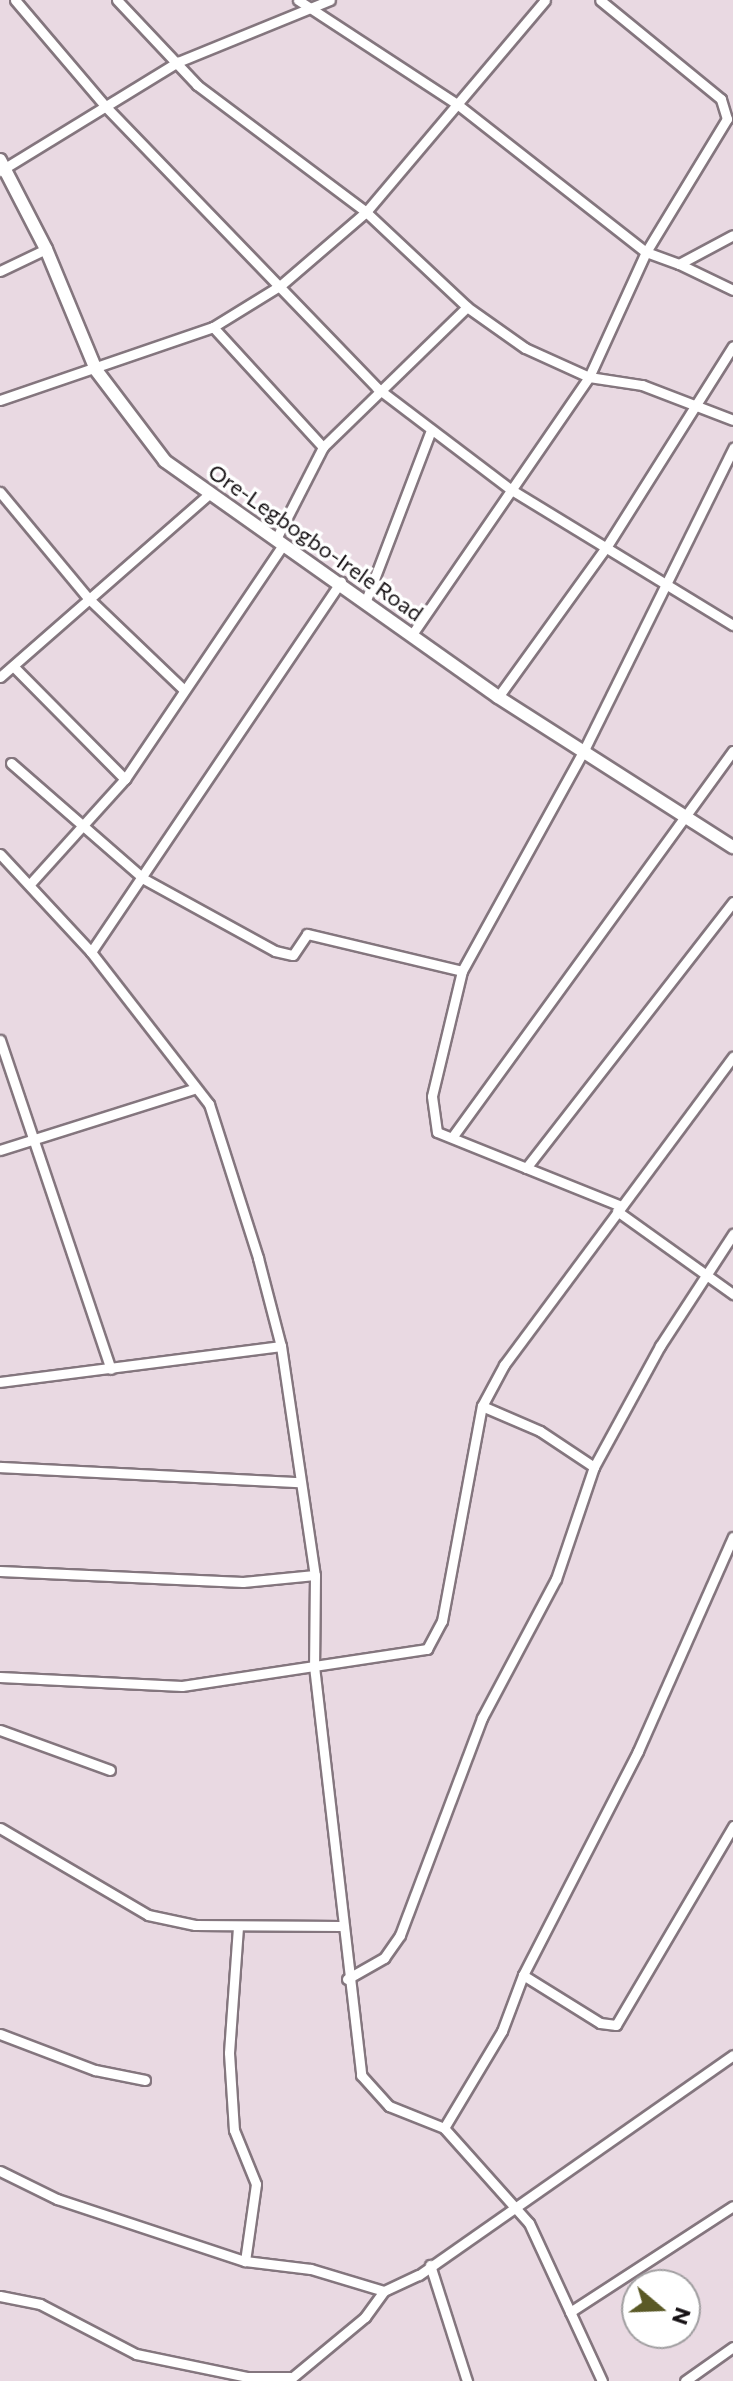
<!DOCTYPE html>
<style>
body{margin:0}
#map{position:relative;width:733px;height:2381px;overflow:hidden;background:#e9d9e2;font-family:Commissioner,sans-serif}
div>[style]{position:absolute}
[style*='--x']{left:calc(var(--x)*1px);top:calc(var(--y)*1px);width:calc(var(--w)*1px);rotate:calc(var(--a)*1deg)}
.roads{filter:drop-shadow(2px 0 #84767e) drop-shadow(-2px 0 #84767e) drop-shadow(0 2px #84767e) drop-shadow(0 -2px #84767e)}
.minor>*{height:9px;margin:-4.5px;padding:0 4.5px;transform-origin:4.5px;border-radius:4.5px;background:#fff}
.secondary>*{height:12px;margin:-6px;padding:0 6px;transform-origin:6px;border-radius:6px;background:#fff}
span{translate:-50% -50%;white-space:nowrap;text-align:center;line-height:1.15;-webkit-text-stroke:7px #fff;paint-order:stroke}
.street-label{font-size:22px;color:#151013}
.north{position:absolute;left:621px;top:2269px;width:80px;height:80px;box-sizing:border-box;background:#fff;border:2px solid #a19fa1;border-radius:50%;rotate:109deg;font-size:22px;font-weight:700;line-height:32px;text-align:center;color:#151013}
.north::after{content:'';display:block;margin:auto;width:28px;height:36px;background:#5a5926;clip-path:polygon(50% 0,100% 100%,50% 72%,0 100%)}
</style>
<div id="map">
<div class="roads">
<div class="minor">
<div style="--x:15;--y:0;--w:140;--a:49.6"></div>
<div style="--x:106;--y:107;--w:390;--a:46"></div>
<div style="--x:377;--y:388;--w:167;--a:37.2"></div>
<div style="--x:510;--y:489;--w:261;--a:31.4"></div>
<div style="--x:117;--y:0;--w:117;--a:46.7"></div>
<div style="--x:197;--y:85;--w:211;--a:36.9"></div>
<div style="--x:366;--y:212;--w:139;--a:43.2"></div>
<div style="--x:467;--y:307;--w:71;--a:35.3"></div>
<div style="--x:525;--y:348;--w:70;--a:24.4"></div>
<div style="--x:589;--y:377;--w:54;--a:8.6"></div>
<div style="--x:642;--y:385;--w:97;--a:21"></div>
<div style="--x:298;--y:0;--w:190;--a:33.2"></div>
<div style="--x:457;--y:104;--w:240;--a:38.1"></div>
<div style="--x:646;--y:252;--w:35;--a:20"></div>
<div style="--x:679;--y:264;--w:61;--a:-28.2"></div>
<div style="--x:0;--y:171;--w:209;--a:-31.5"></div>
<div style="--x:178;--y:62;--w:164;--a:-22.2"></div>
<div style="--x:679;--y:264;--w:60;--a:25.7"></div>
<div style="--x:0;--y:271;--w:51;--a:-25.6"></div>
<div style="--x:213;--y:327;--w:163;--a:47.5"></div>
<div style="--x:0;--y:400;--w:225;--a:-18.9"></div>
<div style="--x:213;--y:327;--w:80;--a:-31.7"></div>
<div style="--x:281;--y:285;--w:112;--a:-40.7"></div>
<div style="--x:366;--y:212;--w:277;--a:-49.8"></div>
<div style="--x:0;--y:492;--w:138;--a:50.3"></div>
<div style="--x:88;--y:598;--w:132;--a:43.8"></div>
<div style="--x:276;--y:539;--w:103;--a:-62.9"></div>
<div style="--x:323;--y:447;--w:201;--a:-44.2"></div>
<div style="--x:365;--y:603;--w:182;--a:-69.1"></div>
<div style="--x:413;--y:633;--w:311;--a:-55.5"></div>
<div style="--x:589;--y:377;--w:137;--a:-65.5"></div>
<div style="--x:646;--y:252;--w:156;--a:-58.7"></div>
<div style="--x:727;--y:119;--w:21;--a:-107"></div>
<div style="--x:721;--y:99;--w:156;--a:-140.7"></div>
<div style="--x:13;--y:666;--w:159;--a:45.3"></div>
<div style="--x:0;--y:677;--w:275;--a:-41.2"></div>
<div style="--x:498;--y:697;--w:186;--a:-54.2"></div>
<div style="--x:607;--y:546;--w:236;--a:-57.8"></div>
<div style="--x:11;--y:763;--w:176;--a:41.1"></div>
<div style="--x:144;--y:879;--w:149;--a:28.8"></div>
<div style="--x:275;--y:951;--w:18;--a:13"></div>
<div style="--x:293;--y:955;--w:25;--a:-56"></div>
<div style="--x:307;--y:934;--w:159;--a:13.4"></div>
<div style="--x:0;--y:854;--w:134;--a:47.1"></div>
<div style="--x:91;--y:952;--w:192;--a:52.2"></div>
<div style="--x:209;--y:1104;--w:162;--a:72.3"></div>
<div style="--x:258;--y:1258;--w:91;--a:75.4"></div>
<div style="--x:281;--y:1346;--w:232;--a:81.6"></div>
<div style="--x:315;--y:1575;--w:91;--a:90.6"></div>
<div style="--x:314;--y:1666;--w:412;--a:83.4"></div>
<div style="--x:361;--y:2075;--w:42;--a:47.9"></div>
<div style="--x:389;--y:2106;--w:59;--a:21.8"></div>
<div style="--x:444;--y:2128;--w:127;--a:48.2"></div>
<div style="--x:529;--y:2223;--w:174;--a:65.2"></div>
<div style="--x:30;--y:884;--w:142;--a:-47.9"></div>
<div style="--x:125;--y:779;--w:282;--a:-56"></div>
<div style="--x:91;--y:952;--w:447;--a:-56"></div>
<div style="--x:0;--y:1040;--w:347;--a:71.4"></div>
<div style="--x:453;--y:1136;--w:476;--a:-54"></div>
<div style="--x:0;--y:1150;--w:202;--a:-17.5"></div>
<div style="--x:526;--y:1168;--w:337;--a:-52.1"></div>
<div style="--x:621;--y:1206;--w:198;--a:-158.1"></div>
<div style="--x:437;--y:1132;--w:36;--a:-98"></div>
<div style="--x:432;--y:1096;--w:129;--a:-76.5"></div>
<div style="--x:462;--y:971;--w:255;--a:-61.1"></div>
<div style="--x:585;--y:748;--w:335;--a:-63.7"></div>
<div style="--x:617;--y:1211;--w:143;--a:35.6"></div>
<div style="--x:0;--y:1382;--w:283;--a:-7.3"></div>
<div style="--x:482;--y:1406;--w:63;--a:23.3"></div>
<div style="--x:540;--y:1431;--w:65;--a:33.7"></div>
<div style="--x:0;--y:1467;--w:300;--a:2.9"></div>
<div style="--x:0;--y:1571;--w:243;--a:2.6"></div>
<div style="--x:243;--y:1582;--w:72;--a:-5.6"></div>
<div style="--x:0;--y:1677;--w:182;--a:2.8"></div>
<div style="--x:182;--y:1686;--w:248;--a:-8.6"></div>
<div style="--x:427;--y:1649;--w:32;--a:-62"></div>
<div style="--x:442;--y:1621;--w:219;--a:-79.5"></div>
<div style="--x:482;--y:1406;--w:47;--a:-61.8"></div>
<div style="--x:504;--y:1365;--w:384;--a:-53.4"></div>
<div style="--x:0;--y:1730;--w:117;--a:20"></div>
<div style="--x:0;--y:1828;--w:172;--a:30.4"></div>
<div style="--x:148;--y:1915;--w:48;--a:12"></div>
<div style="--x:195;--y:1925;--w:146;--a:0.4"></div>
<div style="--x:238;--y:1927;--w:126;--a:94.1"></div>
<div style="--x:229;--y:2053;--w:77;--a:86.3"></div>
<div style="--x:234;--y:2130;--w:58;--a:67.8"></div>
<div style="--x:256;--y:2184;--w:78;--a:98.1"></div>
<div style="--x:523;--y:1975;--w:91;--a:31.9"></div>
<div style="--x:600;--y:2023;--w:16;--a:7"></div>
<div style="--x:616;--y:2025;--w:231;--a:-59.5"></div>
<div style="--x:347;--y:1979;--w:43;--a:-29.6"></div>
<div style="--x:384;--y:1958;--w:28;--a:-55"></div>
<div style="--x:400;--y:1935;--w:232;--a:-69.3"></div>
<div style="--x:482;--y:1718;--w:157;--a:-62"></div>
<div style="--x:556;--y:1579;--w:118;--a:-71.3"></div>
<div style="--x:594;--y:1467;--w:138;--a:-61.4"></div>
<div style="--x:660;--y:1346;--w:134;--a:-56.9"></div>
<div style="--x:0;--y:2034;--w:102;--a:20.8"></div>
<div style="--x:95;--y:2070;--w:51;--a:11.3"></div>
<div style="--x:444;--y:2128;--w:113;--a:-59.1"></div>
<div style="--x:502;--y:2031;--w:60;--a:-69.4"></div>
<div style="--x:523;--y:1975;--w:252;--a:-62.8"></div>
<div style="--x:638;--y:1751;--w:234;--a:-66.1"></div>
<div style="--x:0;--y:2171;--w:64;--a:26.2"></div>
<div style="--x:57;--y:2199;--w:198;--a:18.3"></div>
<div style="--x:245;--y:2261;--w:66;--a:6.9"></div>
<div style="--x:311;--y:2269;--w:76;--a:16.8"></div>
<div style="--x:430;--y:2265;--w:122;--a:72.3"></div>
<div style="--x:0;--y:2296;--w:41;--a:11.3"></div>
<div style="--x:40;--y:2304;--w:108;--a:27.5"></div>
<div style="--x:136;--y:2354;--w:113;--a:11.7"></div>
<div style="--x:247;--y:2377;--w:43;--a:0"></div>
<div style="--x:570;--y:2312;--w:194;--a:-33"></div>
<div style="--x:288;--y:2381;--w:100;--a:-39.7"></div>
<div style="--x:365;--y:2317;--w:32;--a:-54"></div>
<div style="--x:384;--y:2291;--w:38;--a:-25"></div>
<div style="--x:419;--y:2275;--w:383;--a:-35"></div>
<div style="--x:685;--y:2381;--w:59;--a:-35.3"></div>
</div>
<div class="secondary">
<div style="--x:0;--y:160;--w:100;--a:62.7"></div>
<div style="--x:46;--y:249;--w:131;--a:67.5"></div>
<div style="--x:96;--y:370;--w:114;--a:52.8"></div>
<div style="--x:165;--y:461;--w:408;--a:35.3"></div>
<div style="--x:498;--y:697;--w:279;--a:32.6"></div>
</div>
</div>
<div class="street-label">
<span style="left:316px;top:542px;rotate:35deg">Ore-Legbogbo-Irele Road</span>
</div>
<div class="north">N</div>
</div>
